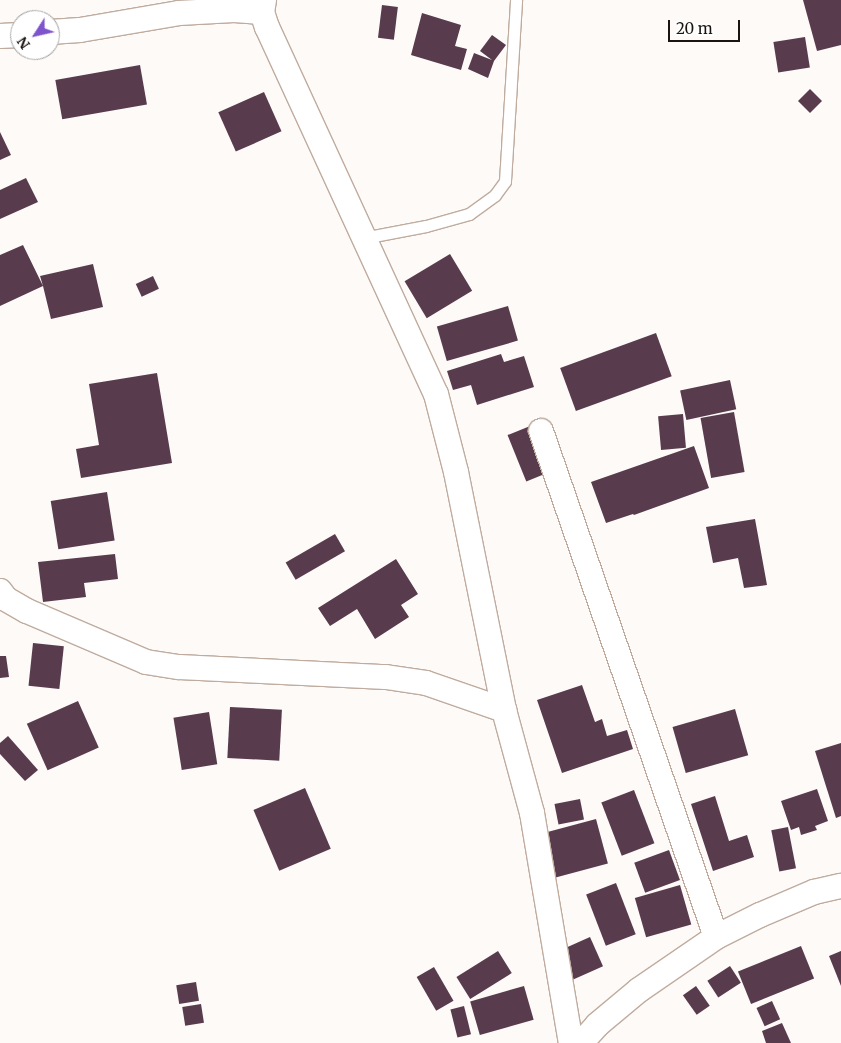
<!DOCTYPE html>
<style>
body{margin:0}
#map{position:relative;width:841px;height:1043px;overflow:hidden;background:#fefaf7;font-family:Merriweather,serif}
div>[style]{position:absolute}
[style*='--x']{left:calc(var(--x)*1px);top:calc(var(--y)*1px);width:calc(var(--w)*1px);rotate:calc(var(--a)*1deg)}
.building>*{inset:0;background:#583c4d;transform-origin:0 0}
.roads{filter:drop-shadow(1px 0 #bfac9f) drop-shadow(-1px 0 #bfac9f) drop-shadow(0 1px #bfac9f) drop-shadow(0 -1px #bfac9f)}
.lane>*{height:11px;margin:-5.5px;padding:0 5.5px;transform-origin:5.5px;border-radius:5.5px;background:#fff}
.street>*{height:24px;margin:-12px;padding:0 12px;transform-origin:12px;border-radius:12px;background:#fff}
span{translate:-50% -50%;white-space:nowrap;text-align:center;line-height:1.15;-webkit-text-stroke:5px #fff;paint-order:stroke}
.north{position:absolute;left:10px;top:10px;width:50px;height:50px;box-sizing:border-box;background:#fff;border:1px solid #a3a19f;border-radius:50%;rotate:235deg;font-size:14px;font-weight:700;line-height:20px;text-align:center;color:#1a130f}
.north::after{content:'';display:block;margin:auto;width:18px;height:22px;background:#7e54cd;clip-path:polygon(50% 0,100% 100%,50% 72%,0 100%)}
.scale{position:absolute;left:668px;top:20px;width:72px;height:22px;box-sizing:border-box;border:2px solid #1a130f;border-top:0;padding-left:6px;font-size:15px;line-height:18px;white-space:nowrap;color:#1a130f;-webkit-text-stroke:4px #fff;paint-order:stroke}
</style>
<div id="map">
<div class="building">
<div style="clip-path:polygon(803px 0,841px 0,841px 45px,817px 51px)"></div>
<div style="left:382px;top:5px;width:16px;height:33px;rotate:7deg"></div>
<div style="clip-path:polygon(422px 13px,461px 25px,455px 46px,467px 49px,461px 70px,411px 55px)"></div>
<div style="clip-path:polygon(492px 35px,506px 45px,494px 61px,488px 78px,468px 69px,474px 53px,492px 60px,480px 51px)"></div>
<div style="left:805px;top:37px;width:31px;height:32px;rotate:81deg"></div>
<div style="left:140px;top:65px;width:40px;height:86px;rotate:80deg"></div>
<div style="left:810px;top:89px;width:17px;height:17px;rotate:45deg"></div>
<div style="left:264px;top:92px;width:43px;height:50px;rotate:66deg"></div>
<div style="clip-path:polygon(0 132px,11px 155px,0 160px)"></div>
<div style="clip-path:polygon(26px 178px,38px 202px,0 219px,0 190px)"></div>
<div style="clip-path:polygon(23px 245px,43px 286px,40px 276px,93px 264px,103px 307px,51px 319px,43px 286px,0 306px,0 255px)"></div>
<div style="left:450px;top:254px;width:43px;height:53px;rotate:59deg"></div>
<div style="left:153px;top:276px;width:14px;height:19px;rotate:65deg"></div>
<div style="left:508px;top:306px;width:36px;height:74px;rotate:74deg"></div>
<div style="left:656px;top:333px;width:46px;height:102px;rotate:70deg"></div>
<div style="clip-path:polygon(501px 354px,504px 362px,524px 356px,534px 387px,477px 405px,471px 385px,453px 390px,447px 371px)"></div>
<div style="clip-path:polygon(157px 373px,172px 463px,81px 478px,76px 449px,99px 445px,89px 384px)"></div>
<div style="left:730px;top:380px;width:30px;height:51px;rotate:78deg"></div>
<div style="left:734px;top:412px;width:61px;height:34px;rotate:80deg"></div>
<div style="left:683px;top:414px;width:34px;height:25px;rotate:85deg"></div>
<div style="left:540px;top:422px;width:50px;height:35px;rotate:68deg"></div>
<div style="clip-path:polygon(694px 446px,709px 488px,634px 515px,633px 514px,606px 523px,591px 482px)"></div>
<div style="left:107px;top:492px;width:49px;height:57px;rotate:81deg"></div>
<div style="clip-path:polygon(755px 519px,767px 585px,744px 588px,738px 558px,713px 563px,706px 527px)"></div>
<div style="left:335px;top:534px;width:20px;height:57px;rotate:60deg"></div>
<div style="clip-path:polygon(115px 554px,118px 579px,84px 583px,86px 597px,43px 602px,38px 562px)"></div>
<div style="clip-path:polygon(396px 559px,418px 594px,401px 605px,409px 617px,375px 639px,357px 609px,330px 626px,318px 608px)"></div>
<div style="left:33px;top:643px;width:31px;height:43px;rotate:6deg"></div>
<div style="clip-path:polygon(0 656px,6px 656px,9px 677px,0 678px)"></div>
<div style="clip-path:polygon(582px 685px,595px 722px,602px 719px,607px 736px,627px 730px,633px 749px,562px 773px,537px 700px)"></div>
<div style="left:78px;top:701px;width:51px;height:56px;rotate:66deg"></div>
<div style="left:230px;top:707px;width:52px;height:51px;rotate:3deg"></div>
<div style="left:735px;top:709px;width:48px;height:65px;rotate:74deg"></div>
<div style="left:209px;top:712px;width:53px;height:36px;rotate:81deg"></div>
<div style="clip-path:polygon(8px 736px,38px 770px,25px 781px,0 754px,0 743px)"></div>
<div style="clip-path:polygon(841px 743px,841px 816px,836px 818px,815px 751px)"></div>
<div style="left:305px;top:788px;width:66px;height:56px;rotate:67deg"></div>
<div style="clip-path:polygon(817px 789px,828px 821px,815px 826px,817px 830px,801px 835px,799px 827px,791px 830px,781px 801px)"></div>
<div style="left:634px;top:790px;width:57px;height:35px;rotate:69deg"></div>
<div style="clip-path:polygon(715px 796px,729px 841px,747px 835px,754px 857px,713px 871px,691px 804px)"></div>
<div style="left:580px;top:799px;width:21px;height:26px;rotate:79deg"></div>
<div style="left:596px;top:819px;width:46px;height:55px;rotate:75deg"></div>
<div style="left:788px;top:827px;width:42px;height:17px;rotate:79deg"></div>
<div style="left:669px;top:850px;width:32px;height:37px;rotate:70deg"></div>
<div style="left:616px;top:883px;width:55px;height:32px;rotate:69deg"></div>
<div style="left:680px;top:885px;width:41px;height:47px;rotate:74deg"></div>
<div style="left:590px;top:937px;width:32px;height:35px;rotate:66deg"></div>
<div style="left:801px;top:946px;width:35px;height:68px;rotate:68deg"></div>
<div style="left:498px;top:951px;width:26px;height:49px;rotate:58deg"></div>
<div style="clip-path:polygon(841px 951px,841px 986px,829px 956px)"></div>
<div style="left:730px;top:966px;width:20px;height:27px;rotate:57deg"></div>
<div style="left:434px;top:967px;width:39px;height:20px;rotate:60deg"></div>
<div style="left:196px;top:982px;width:19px;height:20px;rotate:81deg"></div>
<div style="left:524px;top:986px;width:35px;height:56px;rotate:74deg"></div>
<div style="left:696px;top:986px;width:24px;height:16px;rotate:55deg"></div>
<div style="left:772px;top:1001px;width:20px;height:17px;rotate:66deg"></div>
<div style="left:201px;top:1004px;width:19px;height:19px;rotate:81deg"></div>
<div style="left:464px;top:1006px;width:29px;height:14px;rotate:76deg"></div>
<div style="clip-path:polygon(782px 1023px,791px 1043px,766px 1043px,762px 1031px)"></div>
</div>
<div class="roads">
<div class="lane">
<div style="--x:363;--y:238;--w:64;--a:-10.8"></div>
<div style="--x:426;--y:226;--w:45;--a:-15.6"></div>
<div style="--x:469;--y:214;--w:32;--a:-36"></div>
<div style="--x:495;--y:195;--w:17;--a:-54"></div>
<div style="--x:505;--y:181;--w:181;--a:-86.5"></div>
</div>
<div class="street">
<div style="--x:264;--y:0;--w:12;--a:99"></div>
<div style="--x:262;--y:12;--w:16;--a:72"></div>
<div style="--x:267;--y:27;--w:404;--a:65.3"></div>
<div style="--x:436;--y:394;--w:81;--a:75.6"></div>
<div style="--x:456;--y:472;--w:243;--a:78.6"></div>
<div style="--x:504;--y:710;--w:107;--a:74.8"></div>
<div style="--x:532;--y:813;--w:233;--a:80.4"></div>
<div style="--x:50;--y:32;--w:30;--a:-4"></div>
<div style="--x:80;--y:30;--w:100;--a:-9.7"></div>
<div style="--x:179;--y:13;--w:55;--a:-3.1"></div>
<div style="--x:234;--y:10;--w:28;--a:4"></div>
<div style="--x:0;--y:36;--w:20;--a:-3"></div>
<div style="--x:541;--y:431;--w:535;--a:70.92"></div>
<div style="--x:0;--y:591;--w:10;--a:53"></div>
<div style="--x:6;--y:599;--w:24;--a:30"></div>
<div style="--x:27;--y:611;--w:129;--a:23.2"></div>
<div style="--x:146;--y:662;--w:33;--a:9"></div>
<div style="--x:179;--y:667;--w:207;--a:2.8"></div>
<div style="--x:386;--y:677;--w:40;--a:8.5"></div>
<div style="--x:426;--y:683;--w:83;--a:19.1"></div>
<div style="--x:581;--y:1043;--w:24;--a:-48"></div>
<div style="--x:597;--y:1025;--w:55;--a:-39.8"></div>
<div style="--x:639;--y:990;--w:93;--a:-34.5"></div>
<div style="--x:716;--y:937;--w:49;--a:-26.6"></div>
<div style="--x:760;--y:915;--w:59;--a:-23.1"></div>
<div style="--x:814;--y:892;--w:28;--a:-13"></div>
</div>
</div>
<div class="north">N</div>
<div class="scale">20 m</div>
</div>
